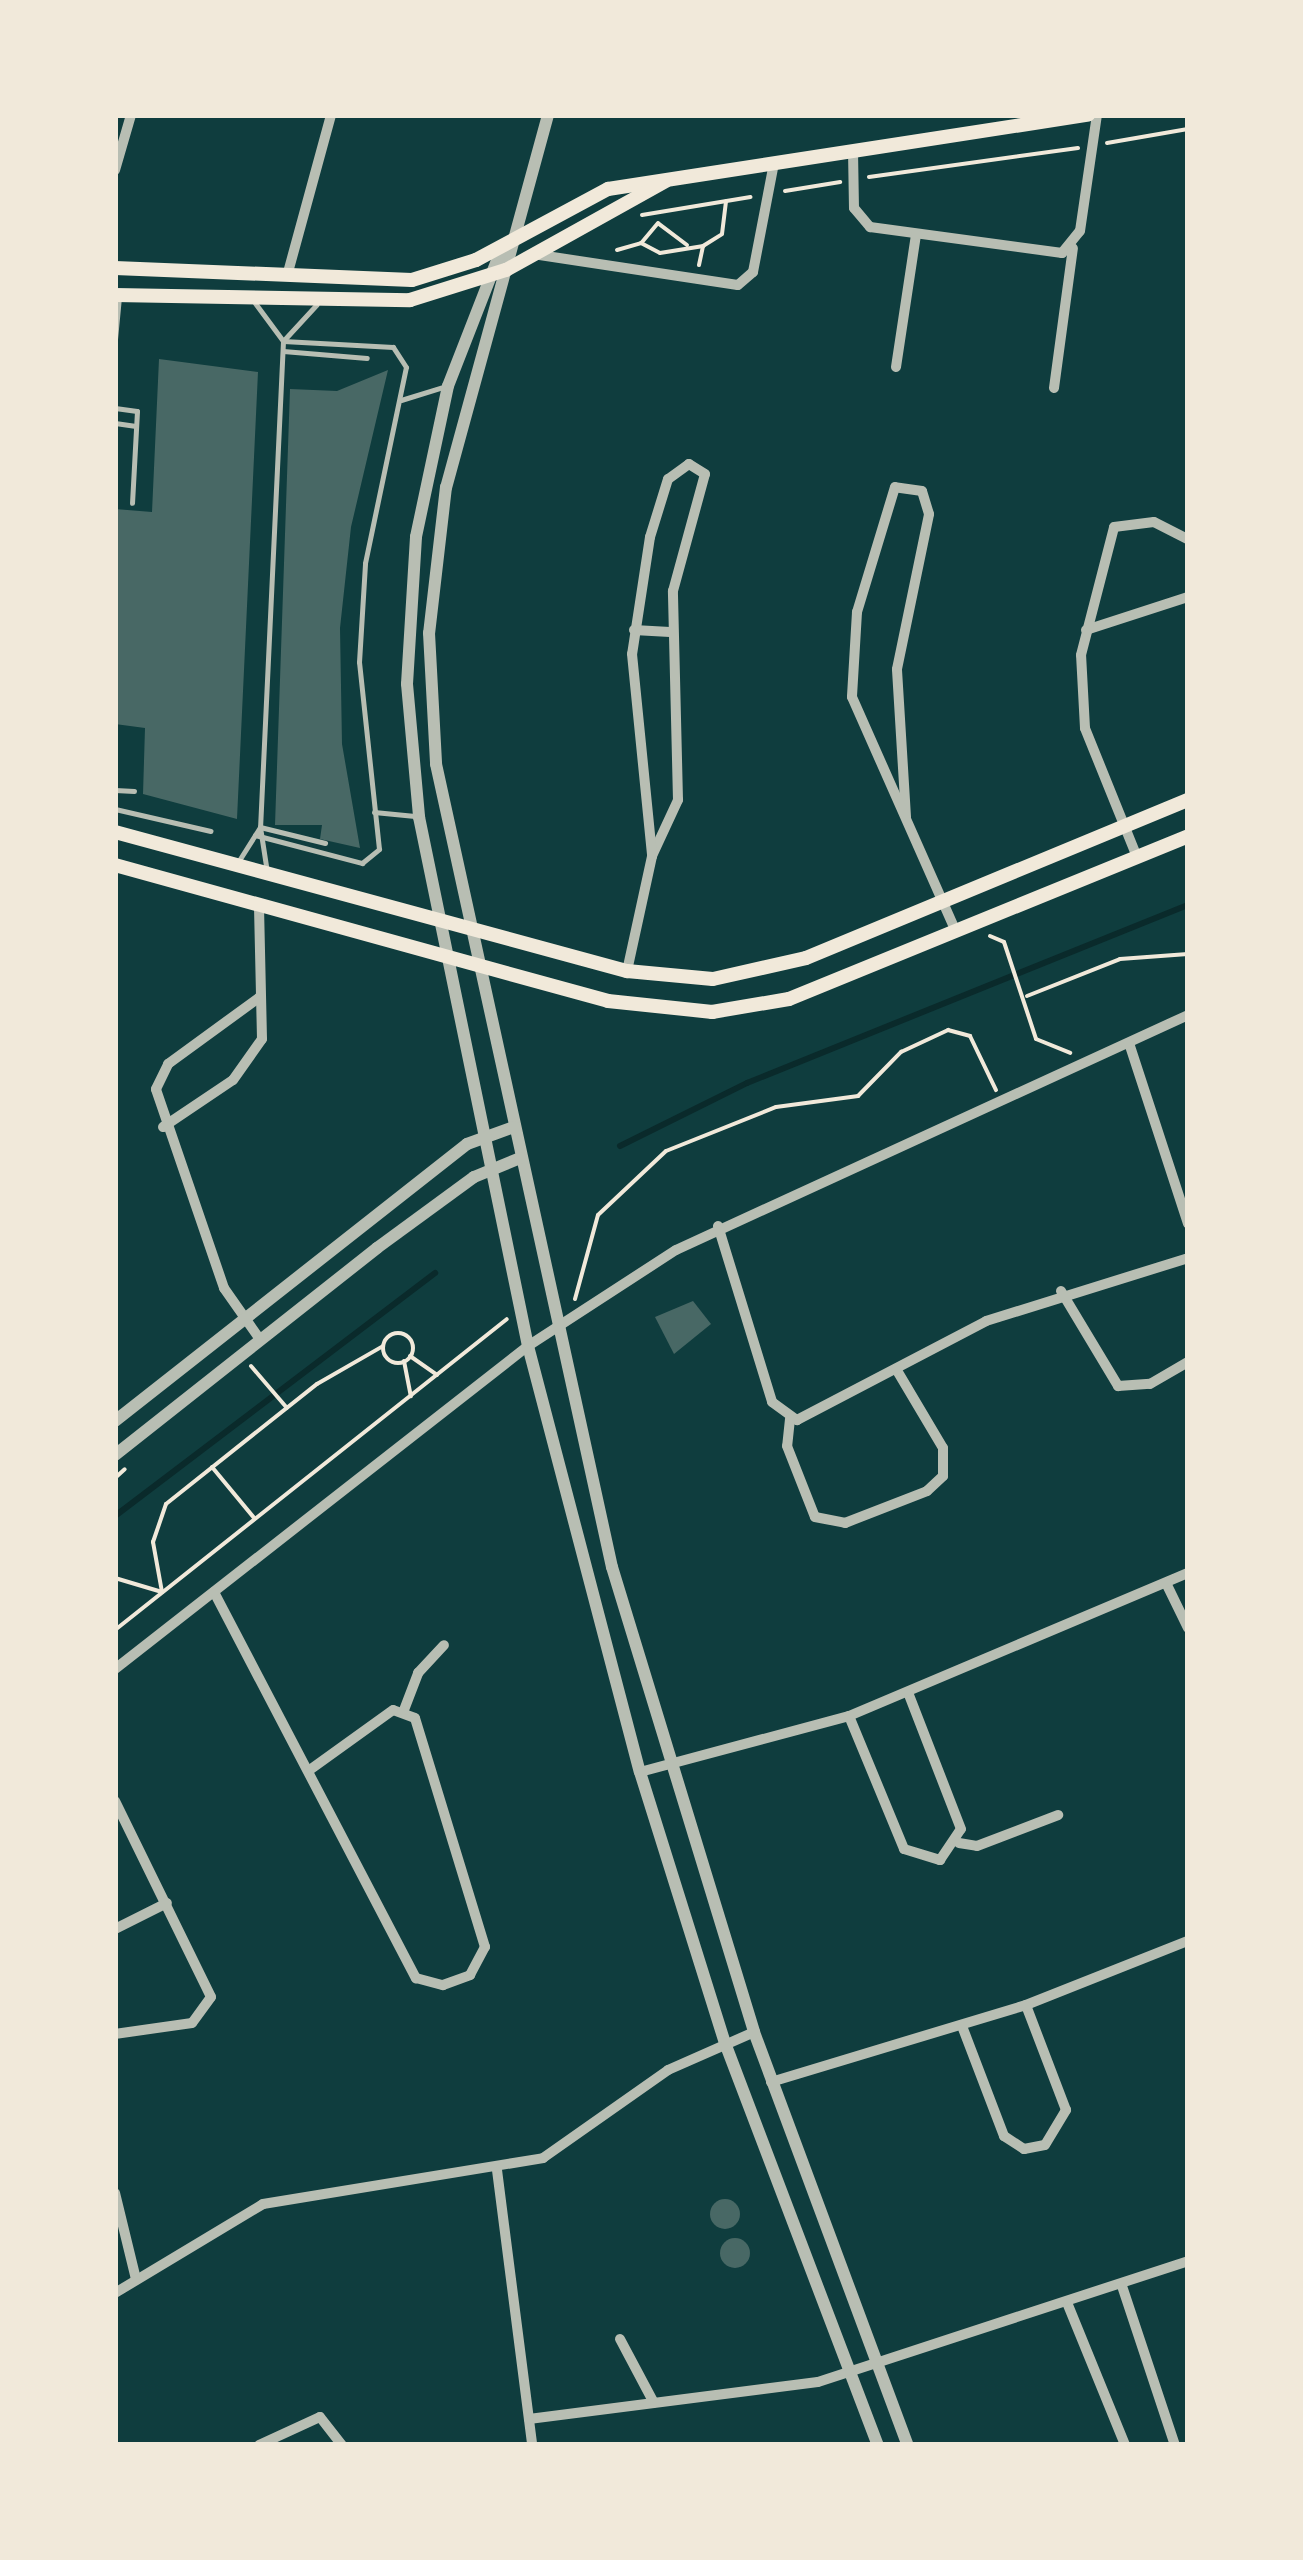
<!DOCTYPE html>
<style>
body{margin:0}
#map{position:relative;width:1303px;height:2560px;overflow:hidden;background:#0f3d3e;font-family:"DejaVu Sans",sans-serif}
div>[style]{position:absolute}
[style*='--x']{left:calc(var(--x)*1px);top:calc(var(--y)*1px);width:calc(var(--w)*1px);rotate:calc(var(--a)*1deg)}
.stream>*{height:6px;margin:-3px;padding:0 3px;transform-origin:3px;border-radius:3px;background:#0a2a2b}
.building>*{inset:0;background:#486865}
.round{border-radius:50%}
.path>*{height:4px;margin:-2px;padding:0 2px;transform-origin:2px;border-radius:2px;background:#f1e9da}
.path>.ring{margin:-2px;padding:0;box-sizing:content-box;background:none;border:4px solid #f1e9da;border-radius:50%}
.service>*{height:5px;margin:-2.5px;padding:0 2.5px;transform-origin:2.5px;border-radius:2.5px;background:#b8beb3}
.minor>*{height:10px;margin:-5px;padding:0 5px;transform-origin:5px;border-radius:5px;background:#b8beb3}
.tertiary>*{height:12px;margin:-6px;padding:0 6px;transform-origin:6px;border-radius:6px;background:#b8beb3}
.secondary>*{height:14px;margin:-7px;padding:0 7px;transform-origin:7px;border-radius:7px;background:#f1e9da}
span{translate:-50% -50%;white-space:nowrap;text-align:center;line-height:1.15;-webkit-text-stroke:10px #f1e9da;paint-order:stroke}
.frame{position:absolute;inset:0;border:118px solid #f1e9da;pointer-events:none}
</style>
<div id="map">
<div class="stream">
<div style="--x:620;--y:1146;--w:142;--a:-26.4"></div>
<div style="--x:747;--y:1083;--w:476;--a:-22"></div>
<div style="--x:115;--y:1516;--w:402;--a:-37.2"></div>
</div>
<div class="building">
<div style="clip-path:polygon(159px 359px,258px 372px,237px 819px,143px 794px,145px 728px,115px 724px,115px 509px,152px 512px)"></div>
<div style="clip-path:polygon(388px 370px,351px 527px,340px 628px,342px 744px,360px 848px,320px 839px,322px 825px,275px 825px,290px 389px,337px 391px)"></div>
<div style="clip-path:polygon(693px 1301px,711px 1324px,674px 1354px,655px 1317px)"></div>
<div class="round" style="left:710px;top:2199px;width:30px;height:30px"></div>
<div class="round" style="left:720px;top:2238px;width:30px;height:30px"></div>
</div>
<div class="path">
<div style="--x:1107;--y:143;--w:82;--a:-9.8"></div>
<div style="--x:869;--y:177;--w:211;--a:-7.9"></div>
<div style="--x:785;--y:191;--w:56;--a:-9.3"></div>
<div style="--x:642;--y:215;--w:110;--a:-9.4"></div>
<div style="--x:687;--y:245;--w:36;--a:-143"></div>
<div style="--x:658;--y:223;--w:26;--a:130"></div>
<div style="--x:641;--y:243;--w:21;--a:28"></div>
<div style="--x:660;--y:253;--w:44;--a:-9.2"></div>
<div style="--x:703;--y:246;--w:22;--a:-32"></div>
<div style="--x:722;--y:234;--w:33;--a:-83"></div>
<div style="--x:617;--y:250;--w:25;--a:-16"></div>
<div style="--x:699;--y:265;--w:19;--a:-78"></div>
<div style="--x:990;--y:936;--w:15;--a:23"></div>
<div style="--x:1004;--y:942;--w:102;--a:71.7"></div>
<div style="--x:1036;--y:1039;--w:37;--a:22"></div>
<div style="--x:1027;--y:996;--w:100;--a:-21.7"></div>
<div style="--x:1120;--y:959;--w:68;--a:-4.2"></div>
<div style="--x:575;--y:1299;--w:87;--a:-74.7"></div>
<div style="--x:598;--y:1215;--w:93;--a:-43.3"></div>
<div style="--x:666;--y:1151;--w:118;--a:-21.8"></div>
<div style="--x:776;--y:1107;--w:83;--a:-7.6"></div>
<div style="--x:858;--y:1096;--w:62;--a:-45.7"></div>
<div style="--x:901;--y:1052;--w:52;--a:-25.1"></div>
<div style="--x:948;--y:1030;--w:23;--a:15"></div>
<div style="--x:970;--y:1036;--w:60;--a:64.3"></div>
<div class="ring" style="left:383px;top:1333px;width:26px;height:26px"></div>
<div style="--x:410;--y:1356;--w:33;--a:35"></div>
<div style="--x:404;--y:1361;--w:36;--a:79"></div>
<div style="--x:251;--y:1366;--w:55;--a:49.4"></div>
<div style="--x:212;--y:1467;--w:67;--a:50.4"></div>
<div style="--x:115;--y:1478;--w:13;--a:-42"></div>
<div style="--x:115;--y:1578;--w:49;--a:16.6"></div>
<div style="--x:162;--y:1592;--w:51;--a:-100.2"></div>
<div style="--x:153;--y:1542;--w:40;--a:-71.1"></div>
<div style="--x:166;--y:1504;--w:193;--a:-38.5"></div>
<div style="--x:317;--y:1384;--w:76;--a:-29.9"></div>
<div style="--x:115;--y:1630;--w:500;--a:-38.43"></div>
</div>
<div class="service">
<div style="--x:255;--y:303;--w:47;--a:53.6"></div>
<div style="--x:283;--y:341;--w:487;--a:92.7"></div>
<div style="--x:260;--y:827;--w:46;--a:81.2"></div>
<div style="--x:115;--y:339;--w:42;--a:-84.6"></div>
<div style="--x:283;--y:341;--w:50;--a:-47.4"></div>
<div style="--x:283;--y:351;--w:84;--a:4.8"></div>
<div style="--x:401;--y:400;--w:47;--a:-17.3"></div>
<div style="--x:115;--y:408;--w:22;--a:8"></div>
<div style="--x:137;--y:411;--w:92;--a:93.1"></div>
<div style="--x:115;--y:423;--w:21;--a:8"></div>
<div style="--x:115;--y:790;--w:19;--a:3"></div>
<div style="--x:115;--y:809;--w:98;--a:13"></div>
<div style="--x:374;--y:812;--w:41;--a:5.6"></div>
<div style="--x:260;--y:827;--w:67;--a:13.8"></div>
<div style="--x:255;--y:835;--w:111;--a:14.7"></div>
<div style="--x:362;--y:863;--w:22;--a:-39"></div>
<div style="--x:379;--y:849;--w:188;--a:-96.1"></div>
<div style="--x:359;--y:662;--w:99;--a:-86.5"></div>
<div style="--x:365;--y:563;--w:200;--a:-78.2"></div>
<div style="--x:406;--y:367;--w:24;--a:-123"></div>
<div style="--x:393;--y:347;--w:110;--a:-176.9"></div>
<div style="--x:238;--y:862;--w:41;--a:-57.8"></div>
</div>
<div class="minor">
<div style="--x:853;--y:151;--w:57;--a:89"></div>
<div style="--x:854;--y:208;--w:25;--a:50"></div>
<div style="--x:870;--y:227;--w:194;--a:7.7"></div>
<div style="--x:1062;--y:253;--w:28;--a:-51"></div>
<div style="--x:1080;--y:231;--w:117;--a:-81.7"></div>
<div style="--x:115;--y:170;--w:57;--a:-73.8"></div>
<div style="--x:533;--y:254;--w:207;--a:8.6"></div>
<div style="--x:738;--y:285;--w:20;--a:-41"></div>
<div style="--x:753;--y:272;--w:111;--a:-79.1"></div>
<div style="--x:287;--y:276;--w:167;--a:-74.7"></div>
<div style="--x:896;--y:367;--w:134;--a:-81.4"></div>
<div style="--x:1054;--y:388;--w:141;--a:-82.3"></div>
<div style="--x:634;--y:630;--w:36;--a:3"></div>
<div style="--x:1086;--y:630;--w:107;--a:-17.9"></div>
<div style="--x:906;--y:817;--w:148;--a:-93.5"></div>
<div style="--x:897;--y:669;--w:158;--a:-78.3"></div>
<div style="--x:929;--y:514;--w:24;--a:-107"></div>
<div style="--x:922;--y:491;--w:27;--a:-172"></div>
<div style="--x:895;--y:487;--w:131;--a:106.9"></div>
<div style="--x:857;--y:612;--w:85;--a:93.4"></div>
<div style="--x:852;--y:697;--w:257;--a:66.1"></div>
<div style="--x:1137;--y:857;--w:139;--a:-112"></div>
<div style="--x:1085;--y:728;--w:73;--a:-93.1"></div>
<div style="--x:1081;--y:655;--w:132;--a:-75.5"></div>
<div style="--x:1114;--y:527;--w:40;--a:-7.1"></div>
<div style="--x:1154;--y:522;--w:38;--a:27"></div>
<div style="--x:627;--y:971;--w:118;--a:-77.7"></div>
<div style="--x:652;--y:856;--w:62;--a:-65.1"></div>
<div style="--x:678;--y:800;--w:209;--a:-91.4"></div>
<div style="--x:673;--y:591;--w:121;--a:-74.7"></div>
<div style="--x:705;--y:474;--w:19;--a:-148"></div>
<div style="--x:689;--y:464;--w:26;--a:144"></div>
<div style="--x:668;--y:479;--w:61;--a:107.2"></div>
<div style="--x:650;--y:537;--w:118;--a:98.7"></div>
<div style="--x:632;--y:654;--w:203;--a:84.3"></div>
<div style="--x:1129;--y:1043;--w:190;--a:71.9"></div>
<div style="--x:163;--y:1127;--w:84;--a:-33.9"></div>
<div style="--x:233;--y:1080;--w:50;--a:-54.7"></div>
<div style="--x:262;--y:1039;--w:134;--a:-91.3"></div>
<div style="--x:718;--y:1226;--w:184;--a:72.9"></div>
<div style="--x:772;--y:1402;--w:31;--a:36"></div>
<div style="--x:797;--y:1420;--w:213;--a:-27.6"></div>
<div style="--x:986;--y:1321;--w:212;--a:-17.3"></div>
<div style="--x:1061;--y:1291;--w:111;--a:59"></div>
<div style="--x:1118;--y:1386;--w:32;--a:-4"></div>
<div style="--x:1150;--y:1384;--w:44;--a:-30.1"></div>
<div style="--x:259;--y:1338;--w:61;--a:-125"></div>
<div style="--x:224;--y:1288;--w:210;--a:-108.9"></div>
<div style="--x:156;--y:1089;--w:28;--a:-64"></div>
<div style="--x:168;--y:1064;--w:114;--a:-36.1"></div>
<div style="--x:790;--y:1419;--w:27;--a:96"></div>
<div style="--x:787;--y:1446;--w:76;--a:68.5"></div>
<div style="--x:815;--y:1517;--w:31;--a:11"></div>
<div style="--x:845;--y:1523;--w:88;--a:-21.3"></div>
<div style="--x:927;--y:1491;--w:22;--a:-43"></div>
<div style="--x:943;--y:1476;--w:28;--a:-90"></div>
<div style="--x:943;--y:1448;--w:92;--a:-120.7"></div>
<div style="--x:1167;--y:1585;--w:48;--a:64"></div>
<div style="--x:214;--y:1592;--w:436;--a:62.4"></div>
<div style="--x:416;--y:1978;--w:28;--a:15"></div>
<div style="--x:443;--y:1985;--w:29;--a:-20"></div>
<div style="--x:470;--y:1975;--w:32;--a:-62"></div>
<div style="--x:485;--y:1947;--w:239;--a:-107"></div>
<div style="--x:415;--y:1718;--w:23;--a:-160"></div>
<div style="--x:393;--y:1710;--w:101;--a:144.3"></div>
<div style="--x:115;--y:1669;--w:524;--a:-38.03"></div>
<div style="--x:528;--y:1346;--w:176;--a:-33"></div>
<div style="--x:676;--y:1250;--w:563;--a:-24.65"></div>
<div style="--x:404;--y:1710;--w:40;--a:-69"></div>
<div style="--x:418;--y:1673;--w:38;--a:-47"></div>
<div style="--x:849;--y:1716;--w:144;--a:67.5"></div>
<div style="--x:904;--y:1849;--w:38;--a:17"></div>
<div style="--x:940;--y:1860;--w:37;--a:-56"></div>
<div style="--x:961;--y:1829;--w:144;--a:-111.2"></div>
<div style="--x:640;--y:1772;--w:216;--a:-15"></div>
<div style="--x:849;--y:1716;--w:368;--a:-22.9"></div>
<div style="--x:115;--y:1801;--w:218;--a:63.9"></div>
<div style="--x:211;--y:1997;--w:32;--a:126"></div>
<div style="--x:192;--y:2023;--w:78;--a:171.9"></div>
<div style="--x:959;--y:1843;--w:18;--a:9"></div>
<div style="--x:977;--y:1846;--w:87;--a:-20.9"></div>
<div style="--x:115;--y:1929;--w:58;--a:-26.6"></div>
<div style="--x:962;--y:2026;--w:118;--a:69.1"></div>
<div style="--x:1004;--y:2136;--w:24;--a:33"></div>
<div style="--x:1024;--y:2149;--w:21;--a:-11"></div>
<div style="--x:1045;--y:2145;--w:41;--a:-59"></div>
<div style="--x:1066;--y:2110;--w:112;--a:-110.9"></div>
<div style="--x:771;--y:2082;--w:266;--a:-16.8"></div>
<div style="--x:1026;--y:2005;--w:174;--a:-21.6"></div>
<div style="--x:497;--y:2170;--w:277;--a:82.7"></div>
<div style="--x:115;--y:2193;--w:89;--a:76.3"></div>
<div style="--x:1122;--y:2286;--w:168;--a:71.6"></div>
<div style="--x:115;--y:2293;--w:173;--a:-31"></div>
<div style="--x:263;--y:2204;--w:284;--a:-9.3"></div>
<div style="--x:543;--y:2158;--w:153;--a:-35.1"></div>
<div style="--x:668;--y:2070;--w:94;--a:-23.8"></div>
<div style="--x:1068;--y:2305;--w:151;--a:67.8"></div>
<div style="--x:620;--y:2339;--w:72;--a:62"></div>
<div style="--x:529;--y:2419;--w:291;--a:-7.3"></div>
<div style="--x:818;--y:2382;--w:389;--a:-18.1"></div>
<div style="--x:259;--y:2445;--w:67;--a:-24.7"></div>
<div style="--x:320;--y:2417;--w:36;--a:52"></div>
</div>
<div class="tertiary">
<div style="--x:548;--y:115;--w:386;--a:105.3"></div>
<div style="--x:446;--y:487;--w:147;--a:96.6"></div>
<div style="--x:429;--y:633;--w:131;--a:86.9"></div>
<div style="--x:436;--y:764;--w:822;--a:77.64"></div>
<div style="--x:612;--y:1567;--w:486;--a:73"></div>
<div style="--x:754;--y:2032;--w:441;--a:69.6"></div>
<div style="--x:503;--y:245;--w:151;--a:111.3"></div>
<div style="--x:448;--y:386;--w:154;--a:102"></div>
<div style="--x:416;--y:537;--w:147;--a:93.5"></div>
<div style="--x:407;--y:684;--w:134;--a:84.8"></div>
<div style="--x:419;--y:817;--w:540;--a:78.36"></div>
<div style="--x:528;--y:1346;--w:440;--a:75.3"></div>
<div style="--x:640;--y:1772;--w:284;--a:72.6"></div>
<div style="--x:725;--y:2043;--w:430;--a:69.2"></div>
<div style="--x:115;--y:1421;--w:448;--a:-38.2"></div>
<div style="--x:467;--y:1144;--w:50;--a:-19.9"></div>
<div style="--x:115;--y:1455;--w:334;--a:-38.3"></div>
<div style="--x:377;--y:1248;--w:120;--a:-36.2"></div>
<div style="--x:474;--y:1177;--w:50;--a:-22.4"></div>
</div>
<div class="secondary">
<div style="--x:115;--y:268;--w:297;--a:2.3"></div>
<div style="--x:412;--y:280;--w:67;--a:-17.4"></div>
<div style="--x:476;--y:260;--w:150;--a:-28.3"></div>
<div style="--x:608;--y:189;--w:486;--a:-8.8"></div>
<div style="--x:115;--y:295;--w:295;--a:1"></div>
<div style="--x:410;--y:300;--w:101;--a:-17.4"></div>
<div style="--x:506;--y:270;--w:183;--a:-29.1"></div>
<div style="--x:115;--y:832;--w:531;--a:15.19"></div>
<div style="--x:627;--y:971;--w:86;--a:5.3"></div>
<div style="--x:713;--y:979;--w:95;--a:-12.7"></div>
<div style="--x:806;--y:958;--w:413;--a:-22.5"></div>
<div style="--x:115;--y:865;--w:511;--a:15.42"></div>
<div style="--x:608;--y:1001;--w:105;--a:6"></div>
<div style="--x:712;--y:1012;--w:78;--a:-9.6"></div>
<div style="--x:789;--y:999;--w:431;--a:-22.2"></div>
</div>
<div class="frame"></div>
</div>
